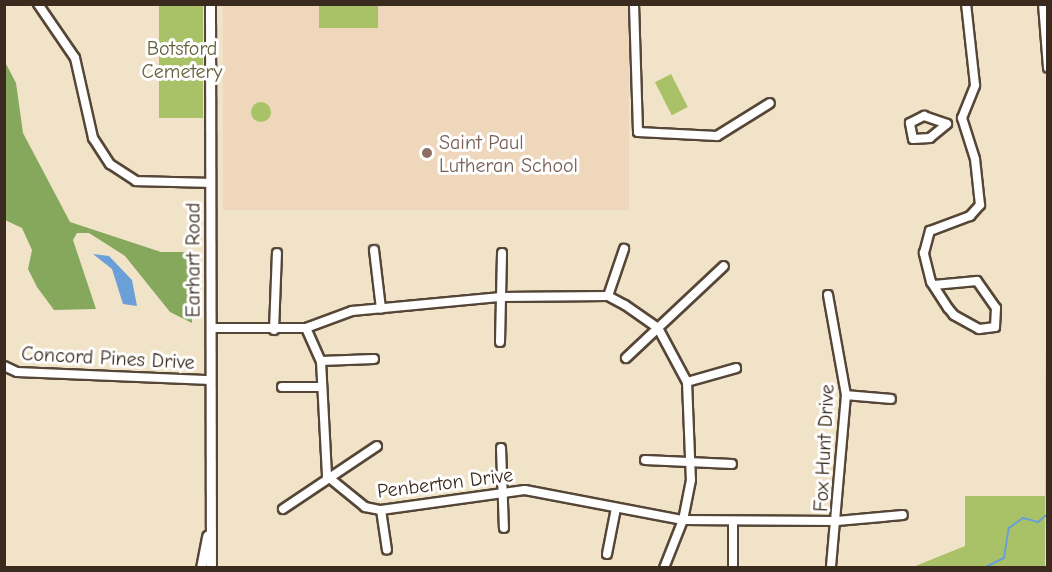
<!DOCTYPE html>
<style>
body{margin:0}
#map{position:relative;width:1052px;height:572px;overflow:hidden;background:#f1e3c7;font-family:"Comic Neue",sans-serif}
div>[style]{position:absolute}
[style*='--x']{left:calc(var(--x)*1px);top:calc(var(--y)*1px);width:calc(var(--w)*1px);rotate:calc(var(--a)*1deg)}
.built>*{inset:0;background:#eed7bb;transform-origin:0 0}
.green>*{inset:0;background:#a9c268;transform-origin:0 0}
.round{border-radius:50%}
.forest>*{inset:0;background:#86a85c}
.water>*{inset:0;background:#6a9fd7}
.stream>*{height:2px;margin:-1px;padding:0 1px;transform-origin:1px;border-radius:1px;background:#6a9fd7}
.roads{filter:drop-shadow(2px 0 #564637) drop-shadow(-2px 0 #564637) drop-shadow(0 2px #564637) drop-shadow(0 -2px #564637)}
.minor>*{height:8px;margin:-4px;padding:0 4px;transform-origin:4px;border-radius:4px;background:#fff}
.tertiary>*{height:9px;margin:-4.5px;padding:0 4.5px;transform-origin:4.5px;border-radius:4.5px;background:#fff}
.dots>*{width:16px;height:16px;translate:-50% -50%;box-sizing:border-box;border:3px solid #fff;border-radius:50%}
span{translate:-50% -50%;white-space:nowrap;text-align:center;line-height:1.15;-webkit-text-stroke:6px #fff;paint-order:stroke}
.park-label{font-size:20px;color:#625f38}
.education-label{font-size:20px;color:#785e54}
.left{translate:0 -50%;text-align:left}
.street-label{font-size:20px;color:#3b2a1e}
.frame{position:absolute;inset:0;border:6px solid #3b2a1e;pointer-events:none}
</style>
<div id="map">
<div class="built">
<div style="left:223px;top:5px;width:406px;height:205px"></div>
</div>
<div class="green">
<div style="left:159px;top:5px;width:44px;height:113px"></div>
<div style="left:319px;top:5px;width:59px;height:23px"></div>
<div style="left:671px;top:74px;width:37px;height:18px;rotate:63deg"></div>
<div class="round" style="left:251px;top:102px;width:20px;height:20px"></div>
<div style="clip-path:polygon(1047px 197px,1045px 567px,913px 567px,965px 546px,965px 496px,1045px 496px)"></div>
</div>
<div class="forest">
<div style="clip-path:polygon(5px 62px,16px 83px,23px 133px,70px 222px,161px 252px,191px 252px,192px 323px,170px 312px,125px 256px,89px 233px,77px 233px,73px 240px,96px 309px,54px 310px,37px 287px,28px 269px,32px 250px,22px 228px,5px 220px)"></div>
</div>
<div class="water">
<div style="clip-path:polygon(93px 254px,109px 256px,132px 280px,137px 306px,123px 304px,112px 269px)"></div>
</div>
<div class="stream">
<div style="--x:984;--y:568;--w:22;--a:-27"></div>
<div style="--x:1004;--y:558;--w:30;--a:-81"></div>
<div style="--x:1009;--y:528;--w:17;--a:-36"></div>
<div style="--x:1023;--y:518;--w:16;--a:15"></div>
<div style="--x:1038;--y:522;--w:13;--a:-39"></div>
</div>
<div class="roads">
<div class="minor">
<div style="--x:38;--y:4;--w:65;--a:55.6"></div>
<div style="--x:75;--y:58;--w:82;--a:77.3"></div>
<div style="--x:93;--y:138;--w:31;--a:57"></div>
<div style="--x:110;--y:164;--w:31;--a:33"></div>
<div style="--x:136;--y:181;--w:74;--a:1.5"></div>
<div style="--x:634;--y:4;--w:128;--a:88.2"></div>
<div style="--x:638;--y:132;--w:79;--a:2.9"></div>
<div style="--x:717;--y:136;--w:62;--a:-31.9"></div>
<div style="--x:1043;--y:4;--w:64;--a:85.5"></div>
<div style="--x:924;--y:116;--w:24;--a:19"></div>
<div style="--x:947;--y:124;--w:22;--a:141"></div>
<div style="--x:930;--y:138;--w:17;--a:177"></div>
<div style="--x:913;--y:139;--w:16;--a:-101"></div>
<div style="--x:910;--y:123;--w:16;--a:-27"></div>
<div style="--x:374;--y:250;--w:59;--a:83.2"></div>
<div style="--x:934;--y:285;--w:43;--a:-5.3"></div>
<div style="--x:977;--y:281;--w:33;--a:55"></div>
<div style="--x:996;--y:308;--w:19;--a:93"></div>
<div style="--x:995;--y:327;--w:16;--a:173"></div>
<div style="--x:979;--y:329;--w:29;--a:-151"></div>
<div style="--x:954;--y:315;--w:9;--a:-131"></div>
<div style="--x:948;--y:308;--w:31;--a:-123"></div>
<div style="--x:931;--y:282;--w:30;--a:-104"></div>
<div style="--x:924;--y:253;--w:23;--a:-75"></div>
<div style="--x:930;--y:231;--w:43;--a:-20.6"></div>
<div style="--x:970;--y:216;--w:15;--a:-48"></div>
<div style="--x:980;--y:205;--w:46;--a:-96.2"></div>
<div style="--x:975;--y:159;--w:43;--a:-107.6"></div>
<div style="--x:962;--y:118;--w:35;--a:-68"></div>
<div style="--x:975;--y:85;--w:81;--a:-96.3"></div>
<div style="--x:828;--y:295;--w:102;--a:79.8"></div>
<div style="--x:846;--y:395;--w:174;--a:95"></div>
<div style="--x:608;--y:296;--w:50;--a:-71.2"></div>
<div style="--x:211;--y:328;--w:95;--a:0"></div>
<div style="--x:306;--y:328;--w:49;--a:-20.3"></div>
<div style="--x:352;--y:311;--w:150;--a:-5.4"></div>
<div style="--x:501;--y:297;--w:107;--a:-0.5"></div>
<div style="--x:608;--y:296;--w:19;--a:28"></div>
<div style="--x:625;--y:305;--w:40;--a:34.9"></div>
<div style="--x:658;--y:328;--w:61;--a:61.8"></div>
<div style="--x:687;--y:382;--w:98;--a:87.7"></div>
<div style="--x:691;--y:480;--w:41;--a:101.3"></div>
<div style="--x:683;--y:520;--w:52;--a:111.6"></div>
<div style="--x:306;--y:328;--w:36;--a:66"></div>
<div style="--x:321;--y:361;--w:115;--a:87"></div>
<div style="--x:327;--y:476;--w:49;--a:39.2"></div>
<div style="--x:365;--y:507;--w:16;--a:11"></div>
<div style="--x:381;--y:510;--w:145;--a:-7.9"></div>
<div style="--x:525;--y:490;--w:161;--a:10.8"></div>
<div style="--x:683;--y:520;--w:154;--a:0.4"></div>
<div style="--x:837;--y:521;--w:66;--a:-5.2"></div>
<div style="--x:274;--y:330;--w:77;--a:-87.8"></div>
<div style="--x:500;--y:342;--w:89;--a:-88.7"></div>
<div style="--x:626;--y:358;--w:134;--a:-43.2"></div>
<div style="--x:321;--y:361;--w:53;--a:-2.2"></div>
<div style="--x:4;--y:366;--w:14;--a:25"></div>
<div style="--x:17;--y:372;--w:194;--a:2.4"></div>
<div style="--x:687;--y:382;--w:51;--a:-15.9"></div>
<div style="--x:282;--y:387;--w:37;--a:0"></div>
<div style="--x:846;--y:395;--w:45;--a:5.1"></div>
<div style="--x:501;--y:448;--w:80;--a:87.9"></div>
<div style="--x:645;--y:460;--w:87;--a:2.6"></div>
<div style="--x:283;--y:509;--w:113;--a:-33.8"></div>
<div style="--x:381;--y:510;--w:40;--a:81.5"></div>
<div style="--x:607;--y:554;--w:47;--a:-78.9"></div>
<div style="--x:733;--y:568;--w:45;--a:-90"></div>
</div>
<div class="tertiary">
<div style="--x:210;--y:4;--w:564;--a:89.9"></div>
<div style="--x:201;--y:568;--w:33;--a:-79"></div>
</div>
</div>
<div class="dots">
<div style="left:427px;top:153px;background:#8d6e63"></div>
</div>
<div class="park-label">
<span style="left:182px;top:60px">Botsford<br>Cemetery</span>
</div>
<div class="education-label">
<span class="left" style="left:439px;top:154px">Saint Paul<br>Lutheran School</span>
</div>
<div class="street-label">
<span style="left:193px;top:260px;rotate:-90deg">Earhart Road</span>
<span style="left:108px;top:358px;rotate:3deg">Concord Pines Drive</span>
<span style="left:824px;top:448px;rotate:-87deg">Fox Hunt Drive</span>
<span style="left:445px;top:483px;rotate:-7deg">Penberton Drive</span>
</div>
<div class="frame"></div>
</div>
